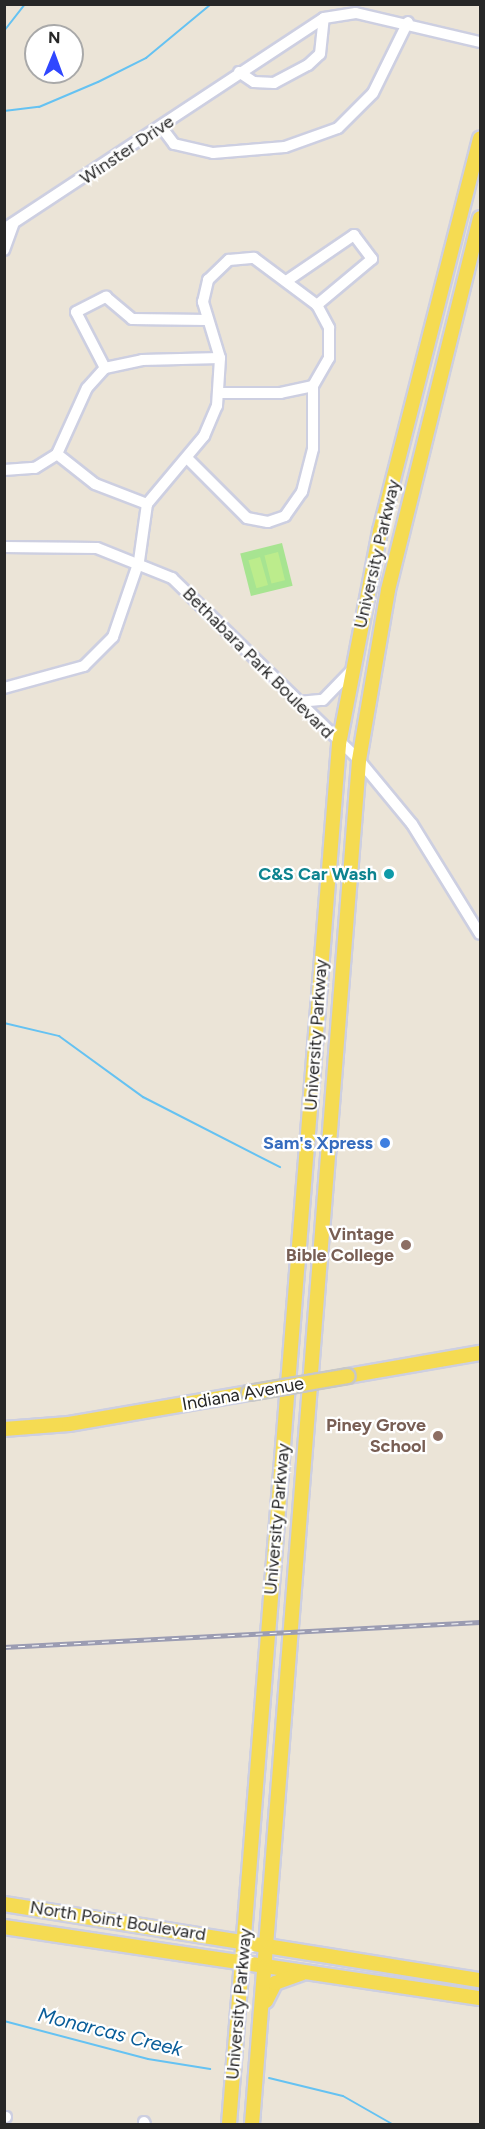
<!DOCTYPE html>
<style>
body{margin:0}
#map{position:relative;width:485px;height:2129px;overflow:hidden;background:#ebe4d7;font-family:Figtree,sans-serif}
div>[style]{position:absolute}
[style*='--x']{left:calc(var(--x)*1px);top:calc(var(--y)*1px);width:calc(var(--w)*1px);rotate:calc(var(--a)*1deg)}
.green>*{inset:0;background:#a7e491;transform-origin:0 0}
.pitch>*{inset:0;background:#bcec8c;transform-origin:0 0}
.stream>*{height:2px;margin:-1px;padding:0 1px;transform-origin:1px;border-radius:1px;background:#65c2f2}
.roads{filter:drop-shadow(2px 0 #cdcfe1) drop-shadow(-2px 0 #cdcfe1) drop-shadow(0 2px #cdcfe1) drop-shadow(0 -2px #cdcfe1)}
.minor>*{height:10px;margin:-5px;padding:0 5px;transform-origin:5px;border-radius:5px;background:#fff}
.major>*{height:14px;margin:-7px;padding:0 7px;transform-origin:7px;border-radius:7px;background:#f5db52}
.rail>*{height:4.5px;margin-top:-2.25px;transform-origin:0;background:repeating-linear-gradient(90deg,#fff 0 7px,#9b9cb2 0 14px);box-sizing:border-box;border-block:2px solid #9b9cb2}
.bridges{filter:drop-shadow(2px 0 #c7c7c7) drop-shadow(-2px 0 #c7c7c7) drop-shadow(0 2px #c7c7c7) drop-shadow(0 -2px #c7c7c7)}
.major-bridge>*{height:14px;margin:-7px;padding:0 7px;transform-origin:7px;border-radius:7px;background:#f5db52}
.dots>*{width:16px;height:16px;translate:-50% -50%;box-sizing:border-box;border:3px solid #fff;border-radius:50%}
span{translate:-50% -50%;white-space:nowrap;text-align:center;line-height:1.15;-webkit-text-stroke:4.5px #fff;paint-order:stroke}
.street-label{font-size:18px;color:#272727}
.culture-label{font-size:18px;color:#0d838f;font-weight:700}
.right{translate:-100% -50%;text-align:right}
.shop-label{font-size:18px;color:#366cbe;font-weight:700}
.education-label{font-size:18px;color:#785e54;font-weight:700}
.water-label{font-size:20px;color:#095d99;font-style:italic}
.frame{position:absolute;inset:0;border:6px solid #272727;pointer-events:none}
.north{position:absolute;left:24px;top:24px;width:60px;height:60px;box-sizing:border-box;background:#fff;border:2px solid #a9a9a9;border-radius:50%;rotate:1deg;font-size:16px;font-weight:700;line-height:24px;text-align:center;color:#272727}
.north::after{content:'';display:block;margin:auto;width:21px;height:27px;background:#3047ff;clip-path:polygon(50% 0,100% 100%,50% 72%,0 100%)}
</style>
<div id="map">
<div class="green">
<div style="left:282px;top:543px;width:44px;height:43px;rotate:76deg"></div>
</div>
<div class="pitch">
<div style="left:278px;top:552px;width:29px;height:14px;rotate:76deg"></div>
<div style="left:260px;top:557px;width:29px;height:12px;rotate:74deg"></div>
</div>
<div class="stream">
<div style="--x:4;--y:31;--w:34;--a:-52"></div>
<div style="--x:4;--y:111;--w:35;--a:-7"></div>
<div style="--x:39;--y:107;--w:64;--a:-23"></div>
<div style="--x:98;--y:82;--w:54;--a:-26.6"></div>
<div style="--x:146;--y:58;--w:85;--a:-39.7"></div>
<div style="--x:4;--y:1023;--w:57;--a:13.3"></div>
<div style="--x:59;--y:1036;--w:104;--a:36"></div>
<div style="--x:143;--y:1097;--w:154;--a:27.1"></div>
<div style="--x:4;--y:2021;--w:149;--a:14.8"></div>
<div style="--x:148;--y:2059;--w:63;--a:9.2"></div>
<div style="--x:269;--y:2078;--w:76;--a:13.7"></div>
<div style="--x:343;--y:2096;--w:56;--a:29.7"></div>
</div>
<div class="roads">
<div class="minor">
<div style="--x:239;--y:72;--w:18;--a:34"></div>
<div style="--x:254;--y:82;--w:20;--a:3"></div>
<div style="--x:274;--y:83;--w:38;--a:-28"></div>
<div style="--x:308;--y:65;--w:16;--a:-43"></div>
<div style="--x:320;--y:54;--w:36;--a:-84"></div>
<div style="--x:162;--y:128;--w:20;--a:53"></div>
<div style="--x:174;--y:144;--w:40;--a:13"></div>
<div style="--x:213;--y:153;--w:72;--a:-4.8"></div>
<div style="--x:285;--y:147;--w:56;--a:-19.7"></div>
<div style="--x:338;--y:128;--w:49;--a:-45"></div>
<div style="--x:373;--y:93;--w:79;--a:-63.8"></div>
<div style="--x:4;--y:229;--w:383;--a:-33.4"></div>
<div style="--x:324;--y:18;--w:32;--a:-9"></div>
<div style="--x:356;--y:13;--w:127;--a:13.2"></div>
<div style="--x:4;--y:250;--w:27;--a:-70"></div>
<div style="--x:288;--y:280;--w:80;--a:-34.3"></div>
<div style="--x:354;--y:235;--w:30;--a:53"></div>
<div style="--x:372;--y:259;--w:72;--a:140.1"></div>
<div style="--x:105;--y:368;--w:63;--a:-117.4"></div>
<div style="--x:76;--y:312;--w:34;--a:-27"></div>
<div style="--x:106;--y:297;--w:34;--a:40"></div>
<div style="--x:132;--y:319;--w:75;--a:0.8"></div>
<div style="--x:57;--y:454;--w:48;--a:38.3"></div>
<div style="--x:95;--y:484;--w:56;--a:21"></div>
<div style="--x:187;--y:458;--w:85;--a:45"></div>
<div style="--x:247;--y:518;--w:21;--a:11"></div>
<div style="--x:268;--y:522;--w:18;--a:-19"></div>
<div style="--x:285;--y:516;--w:29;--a:-55"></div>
<div style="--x:302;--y:492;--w:44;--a:-75.7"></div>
<div style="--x:313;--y:449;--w:63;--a:-90"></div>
<div style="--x:4;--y:470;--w:31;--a:-4"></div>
<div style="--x:35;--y:468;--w:26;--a:-32"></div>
<div style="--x:57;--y:454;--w:72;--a:-65.6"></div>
<div style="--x:87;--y:388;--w:27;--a:-48"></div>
<div style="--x:105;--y:368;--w:38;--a:-12"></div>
<div style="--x:142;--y:360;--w:78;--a:-1.5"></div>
<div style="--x:4;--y:547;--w:93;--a:0.6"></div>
<div style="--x:97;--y:548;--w:81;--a:21.8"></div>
<div style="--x:172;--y:578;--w:261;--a:44.2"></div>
<div style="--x:359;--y:760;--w:83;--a:50.4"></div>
<div style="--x:412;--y:824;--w:129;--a:58.3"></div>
<div style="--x:4;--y:688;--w:83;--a:-15.4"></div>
<div style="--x:84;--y:666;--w:41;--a:-45"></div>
<div style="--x:113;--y:637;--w:80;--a:-71.1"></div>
<div style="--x:139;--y:561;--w:58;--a:-82"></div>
<div style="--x:147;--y:504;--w:89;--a:-50"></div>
<div style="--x:204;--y:436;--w:33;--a:-67"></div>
<div style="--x:217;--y:406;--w:48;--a:-86.4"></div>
<div style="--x:220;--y:358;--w:59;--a:-106.9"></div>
<div style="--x:203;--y:302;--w:23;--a:-77"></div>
<div style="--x:208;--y:280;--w:29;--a:-44"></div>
<div style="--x:229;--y:260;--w:25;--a:-5"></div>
<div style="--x:254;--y:258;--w:79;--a:36.7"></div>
<div style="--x:317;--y:305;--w:26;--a:62"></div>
<div style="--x:329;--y:328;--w:30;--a:90"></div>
<div style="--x:329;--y:358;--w:32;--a:120"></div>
<div style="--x:313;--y:386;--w:33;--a:168"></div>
<div style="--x:281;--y:393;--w:61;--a:180"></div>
<div style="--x:298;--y:702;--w:25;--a:-5"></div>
<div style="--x:323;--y:700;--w:40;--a:-46"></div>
<div style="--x:4;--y:2117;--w:2;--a:0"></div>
<div style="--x:144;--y:2122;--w:2;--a:63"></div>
</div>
<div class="major">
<div style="--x:348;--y:1376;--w:134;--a:-9.9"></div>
<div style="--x:4;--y:1429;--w:65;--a:-4.4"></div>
<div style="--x:69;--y:1424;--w:183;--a:-9.8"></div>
<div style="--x:4;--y:1904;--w:482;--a:9.1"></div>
<div style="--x:4;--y:1927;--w:481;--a:8.5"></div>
<div style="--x:266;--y:2001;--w:20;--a:-63"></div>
<div style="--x:275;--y:1983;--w:29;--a:-20"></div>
<div style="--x:229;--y:2124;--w:1384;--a:-85.44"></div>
<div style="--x:339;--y:744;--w:217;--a:-79.1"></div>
<div style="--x:380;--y:531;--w:405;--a:-75.7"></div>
<div style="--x:252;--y:2124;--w:1368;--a:-85.51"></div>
<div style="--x:359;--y:760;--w:172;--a:-80.3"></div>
<div style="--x:388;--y:590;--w:383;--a:-76.1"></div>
</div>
</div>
<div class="rail">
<div style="--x:4;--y:1647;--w:477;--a:-3"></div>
</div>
<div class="bridges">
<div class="major-bridge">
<div style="--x:249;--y:1393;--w:100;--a:-9.7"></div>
</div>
</div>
<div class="dots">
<div style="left:389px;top:874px;background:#0f9aa8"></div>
<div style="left:385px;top:1143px;background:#3f7fe0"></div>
<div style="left:406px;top:1245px;background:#8d6e63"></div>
<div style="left:438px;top:1436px;background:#8d6e63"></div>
</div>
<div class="street-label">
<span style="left:127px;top:150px;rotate:-34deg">Winster Drive</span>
<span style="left:377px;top:554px;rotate:-77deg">University Parkway</span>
<span style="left:258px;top:663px;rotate:45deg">Bethabara Park Boulevard</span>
<span style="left:316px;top:1035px;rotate:-86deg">University Parkway</span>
<span style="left:243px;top:1394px;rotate:-10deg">Indiana Avenue</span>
<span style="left:277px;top:1519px;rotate:-85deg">University Parkway</span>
<span style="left:118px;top:1921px;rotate:9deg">North Point Boulevard</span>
<span style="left:239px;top:2004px;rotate:-85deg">University Parkway</span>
</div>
<div class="culture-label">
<span class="right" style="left:377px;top:874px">C&amp;S Car Wash</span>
</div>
<div class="shop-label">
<span class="right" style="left:373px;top:1143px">Sam's Xpress</span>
</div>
<div class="education-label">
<span class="right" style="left:394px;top:1245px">Vintage<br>Bible College</span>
<span class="right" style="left:426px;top:1436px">Piney Grove<br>School</span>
</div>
<div class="water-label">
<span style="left:110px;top:2032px;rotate:14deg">Monarcas Creek</span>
</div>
<div class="frame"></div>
<div class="north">N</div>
</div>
